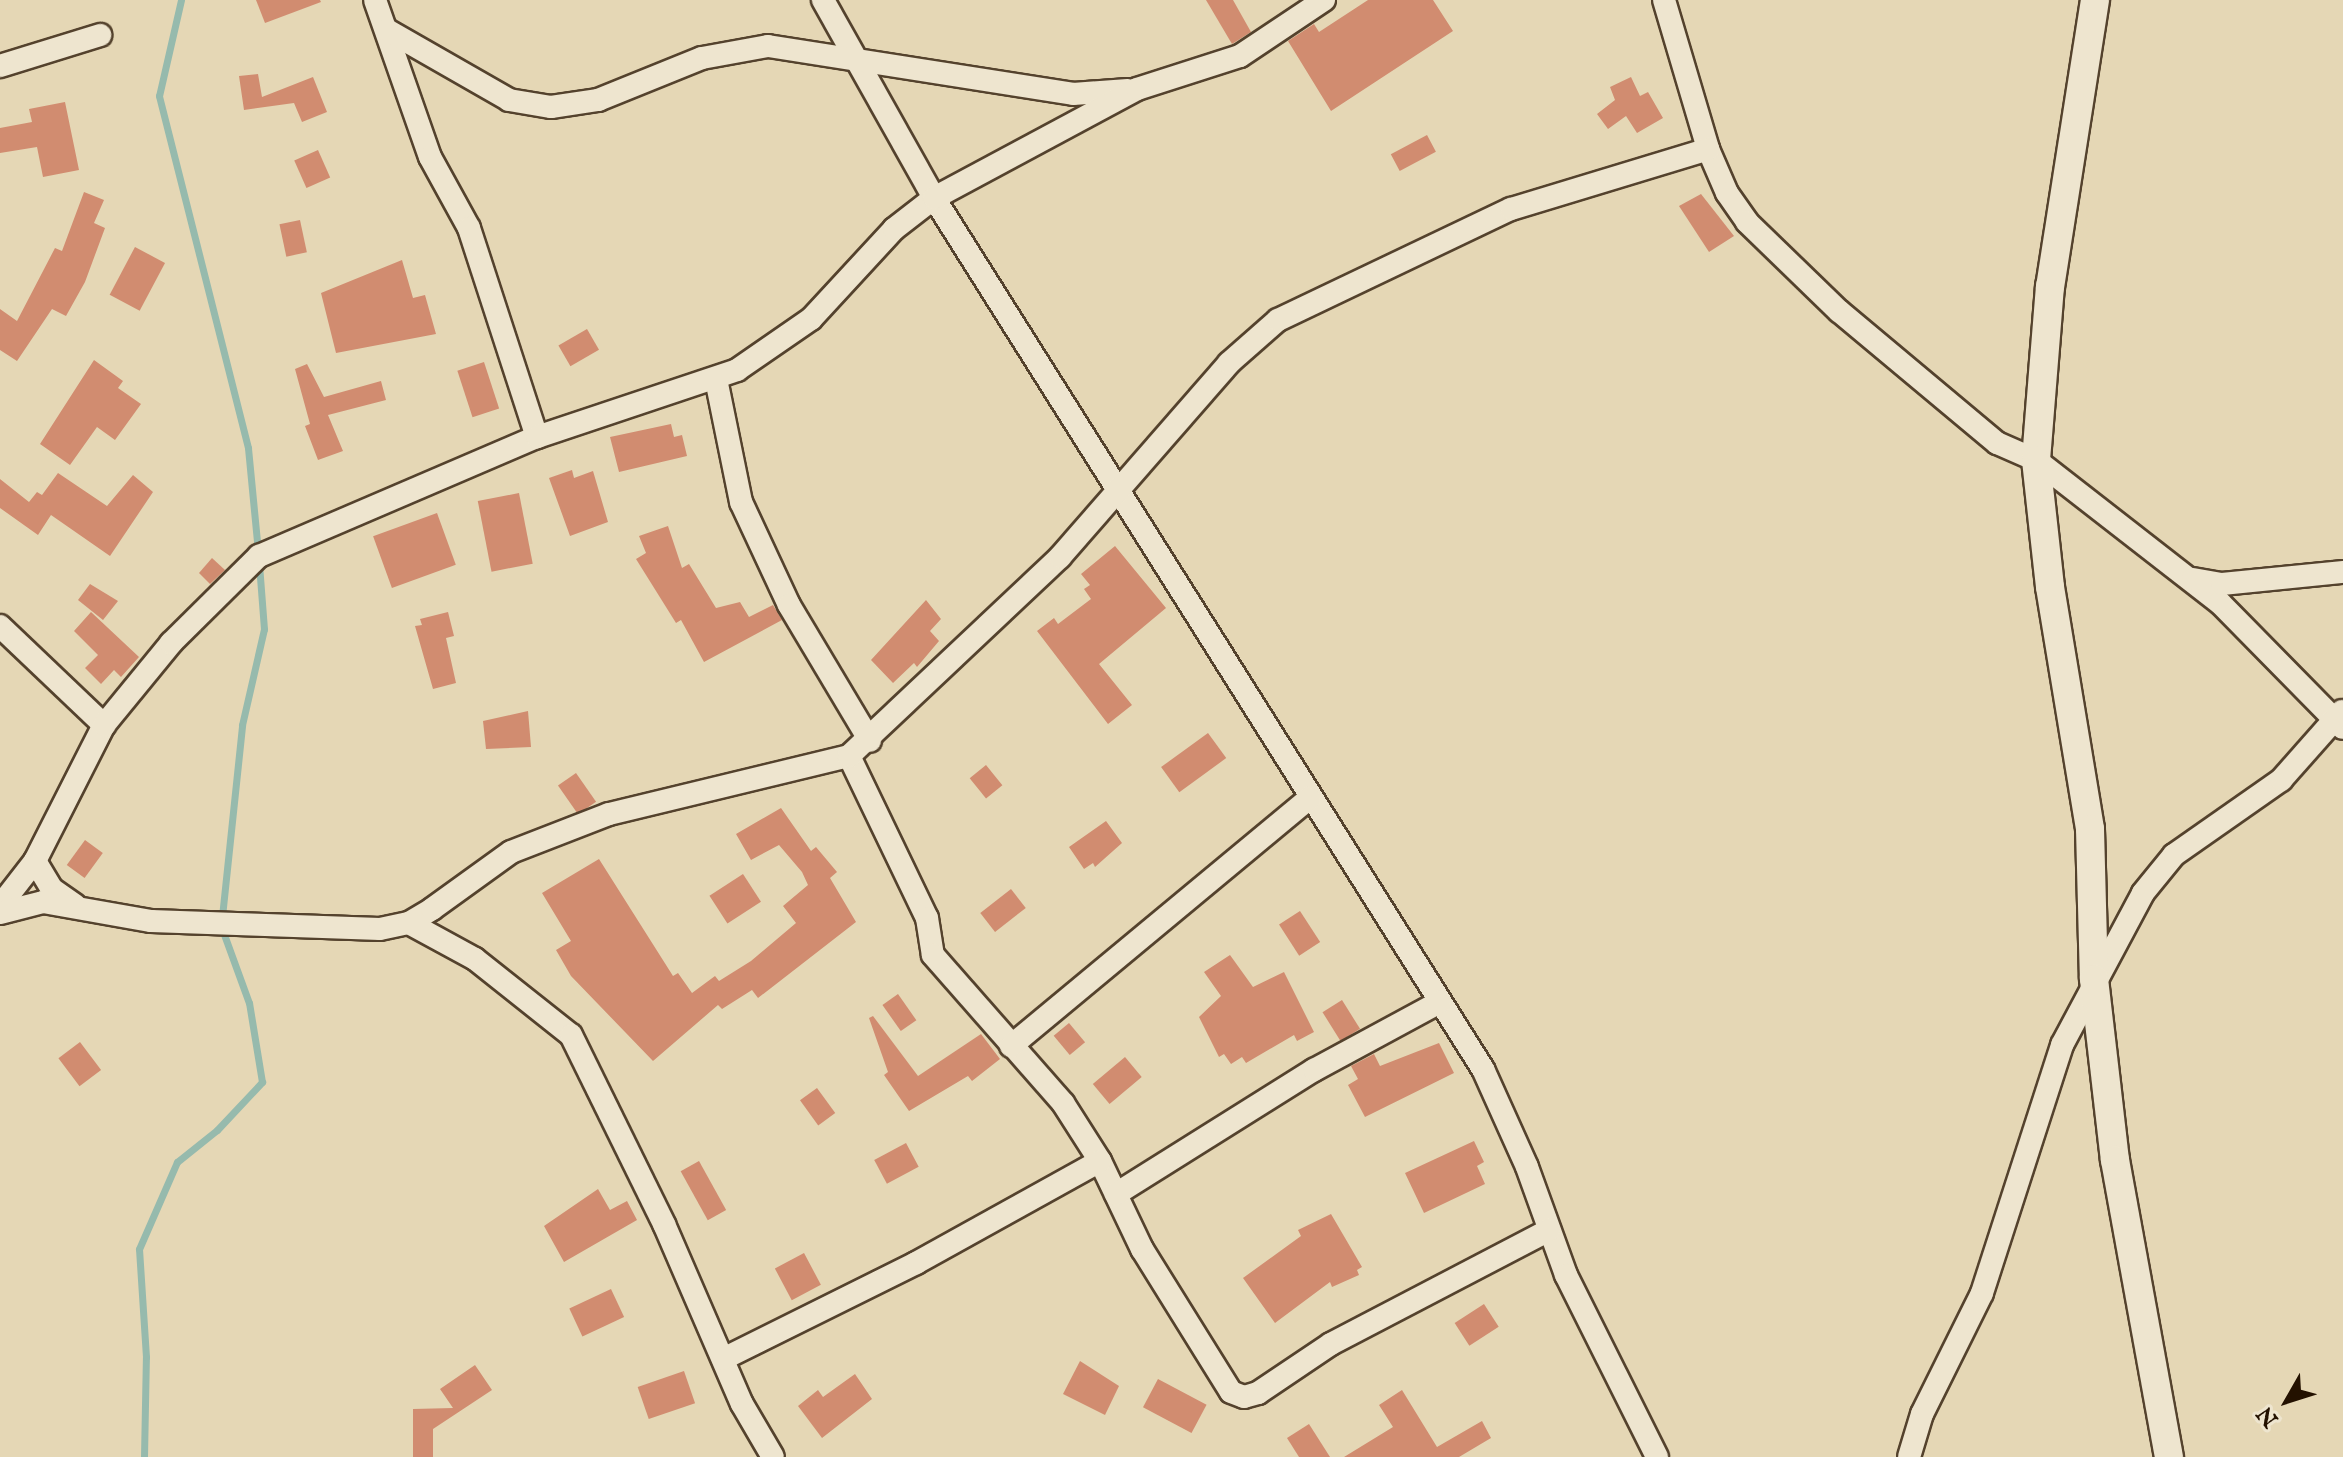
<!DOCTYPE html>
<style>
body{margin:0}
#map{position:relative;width:2343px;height:1457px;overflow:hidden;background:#e5d7b5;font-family:"IM FELL English",serif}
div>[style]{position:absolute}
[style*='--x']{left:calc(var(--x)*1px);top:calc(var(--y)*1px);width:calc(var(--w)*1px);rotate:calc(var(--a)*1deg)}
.stream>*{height:7px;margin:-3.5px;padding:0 3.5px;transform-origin:3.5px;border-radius:3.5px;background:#96baad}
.building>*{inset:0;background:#d18c70;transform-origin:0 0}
.roads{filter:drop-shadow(2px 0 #54422d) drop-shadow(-2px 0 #54422d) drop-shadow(0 2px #54422d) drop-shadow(0 -2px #54422d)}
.minor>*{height:22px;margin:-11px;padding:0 11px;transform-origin:11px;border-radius:11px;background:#eee5cf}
.tertiary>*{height:28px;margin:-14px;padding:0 14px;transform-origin:14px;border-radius:14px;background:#eee5cf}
span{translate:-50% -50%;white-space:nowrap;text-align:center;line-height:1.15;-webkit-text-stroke:6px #eee5cf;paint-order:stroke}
.north{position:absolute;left:2247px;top:1361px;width:80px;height:80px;-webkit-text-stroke:6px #eee5cf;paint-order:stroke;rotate:231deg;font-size:22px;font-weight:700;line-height:32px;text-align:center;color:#231100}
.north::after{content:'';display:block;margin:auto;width:28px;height:36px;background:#231100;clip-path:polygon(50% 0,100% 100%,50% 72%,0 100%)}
</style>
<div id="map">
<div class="stream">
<div style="--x:181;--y:0;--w:98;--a:102.9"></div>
<div style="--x:159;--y:96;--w:363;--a:75.8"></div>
<div style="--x:248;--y:448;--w:104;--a:84.5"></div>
<div style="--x:144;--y:1457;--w:100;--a:-88.9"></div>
<div style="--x:146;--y:1357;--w:108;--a:-93.7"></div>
<div style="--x:139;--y:1249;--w:95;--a:-66.4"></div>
<div style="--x:177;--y:1162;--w:51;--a:-38.7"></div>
<div style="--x:217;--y:1130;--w:66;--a:-46.8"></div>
<div style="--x:262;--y:1082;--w:80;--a:-99.3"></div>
<div style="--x:249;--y:1003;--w:82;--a:-110"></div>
<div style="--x:221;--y:926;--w:202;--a:-84"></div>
<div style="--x:242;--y:725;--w:98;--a:-77.1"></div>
<div style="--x:264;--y:629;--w:65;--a:-94.4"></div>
</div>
<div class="building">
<div style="clip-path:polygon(256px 0,320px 0,321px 2px,265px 23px)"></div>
<div style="clip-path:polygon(1206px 0,1233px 0,1251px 32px,1232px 44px)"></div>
<div style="clip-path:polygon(1368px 0,1433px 0,1453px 31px,1331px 111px,1288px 41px,1314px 24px,1319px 32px)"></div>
<div style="clip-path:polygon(258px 74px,262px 97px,313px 77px,327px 112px,302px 122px,294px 103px,244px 110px,239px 76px)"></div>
<div style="clip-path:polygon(1631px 77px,1640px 96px,1648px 92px,1663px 118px,1637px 133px,1626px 116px,1608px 129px,1597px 114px,1615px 100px,1610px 87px)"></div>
<div style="clip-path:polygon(65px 102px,79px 170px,43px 177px,37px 147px,0 153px,0 128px,32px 122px,29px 109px)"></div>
<div style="left:1427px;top:135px;width:19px;height:41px;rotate:62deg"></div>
<div style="left:318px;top:150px;width:30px;height:26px;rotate:66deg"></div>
<div style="clip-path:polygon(84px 192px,104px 200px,94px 223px,105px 228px,85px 282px,66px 316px,52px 309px,17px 361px,0 350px,0 309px,17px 321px,55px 248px,62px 251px)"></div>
<div style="clip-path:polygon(1701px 194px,1734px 236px,1709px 252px,1679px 206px)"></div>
<div style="left:300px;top:220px;width:33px;height:21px;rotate:78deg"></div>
<div style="left:135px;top:247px;width:34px;height:54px;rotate:28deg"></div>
<div style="clip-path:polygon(402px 260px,413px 298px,425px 295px,436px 334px,336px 353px,321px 293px)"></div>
<div style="left:587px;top:329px;width:24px;height:33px;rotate:60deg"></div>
<div style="clip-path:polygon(94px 360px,123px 381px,118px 388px,141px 404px,115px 440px,97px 427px,70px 465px,40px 444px)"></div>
<div style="left:484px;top:362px;width:49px;height:28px;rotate:72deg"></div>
<div style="clip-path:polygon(307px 364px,324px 397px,381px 381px,386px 400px,328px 415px,343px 451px,318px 460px,305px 426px,310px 424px,295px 369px)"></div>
<div style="clip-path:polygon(671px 424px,674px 437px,682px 435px,687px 456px,619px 472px,610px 437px)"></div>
<div style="clip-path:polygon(572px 470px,574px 478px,593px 471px,608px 522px,570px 536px,549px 478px)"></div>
<div style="clip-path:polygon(58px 473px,107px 506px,133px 475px,153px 492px,110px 556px,51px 515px,38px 535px,0 508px,0 479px,29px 502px,37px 492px,42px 495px)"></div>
<div style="left:519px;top:493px;width:72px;height:42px;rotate:79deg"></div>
<div style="left:437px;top:513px;width:55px;height:68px;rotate:70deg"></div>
<div style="clip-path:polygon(668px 526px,682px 568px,689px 564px,716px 608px,740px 602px,749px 617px,773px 605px,782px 620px,704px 662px,681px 620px,676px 623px,636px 559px,646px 553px,639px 536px)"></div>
<div style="clip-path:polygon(1115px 546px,1166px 608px,1099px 664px,1132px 705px,1108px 724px,1037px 631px,1054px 618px,1058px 624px,1091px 599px,1084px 589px,1090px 585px,1081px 574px)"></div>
<div style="clip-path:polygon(212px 558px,225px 570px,210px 584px,199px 573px)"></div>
<div style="clip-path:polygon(90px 584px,118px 601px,103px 620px,78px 600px)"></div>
<div style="clip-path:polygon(926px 600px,941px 619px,930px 631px,939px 641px,917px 667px,914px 663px,893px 683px,871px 660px)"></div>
<div style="clip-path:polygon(91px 612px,139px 657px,121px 677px,114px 670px,101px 684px,85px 668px,98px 655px,74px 631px)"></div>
<div style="clip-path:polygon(448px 612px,454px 636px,446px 638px,456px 683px,433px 689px,415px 626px,422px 625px,420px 619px)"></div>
<div style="clip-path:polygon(528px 711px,531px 747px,486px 749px,483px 721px)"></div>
<div style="left:1208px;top:733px;width:31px;height:58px;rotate:54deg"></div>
<div style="left:986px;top:765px;width:26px;height:21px;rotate:51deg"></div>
<div style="left:576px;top:773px;width:35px;height:22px;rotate:55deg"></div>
<div style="clip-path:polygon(781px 808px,811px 851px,816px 847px,837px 872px,830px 878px,856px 922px,758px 998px,752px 990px,722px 1009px,718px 1005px,653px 1061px,571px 976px,556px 950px,571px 941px,542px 893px,599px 859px,673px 976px,678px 973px,692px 993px,715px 976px,719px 981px,751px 961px,796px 923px,783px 906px,808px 885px,802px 872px,779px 845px,751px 860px,736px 834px)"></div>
<div style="clip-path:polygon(1106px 821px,1122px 843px,1095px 867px,1093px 863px,1084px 869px,1069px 847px)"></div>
<div style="left:85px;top:840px;width:22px;height:31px;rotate:36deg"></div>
<div style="left:743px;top:874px;width:33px;height:40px;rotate:57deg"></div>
<div style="left:1011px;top:889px;width:24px;height:39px;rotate:52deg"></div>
<div style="left:1300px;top:911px;width:37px;height:25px;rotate:57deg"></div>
<div style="clip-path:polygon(1230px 955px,1253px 987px,1284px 972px,1314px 1032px,1297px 1041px,1294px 1035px,1246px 1063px,1242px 1057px,1231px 1064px,1224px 1054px,1219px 1057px,1199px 1017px,1221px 996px,1204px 972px)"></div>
<div style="left:898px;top:994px;width:32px;height:19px;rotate:55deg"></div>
<div style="left:1342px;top:1000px;width:34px;height:23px;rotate:58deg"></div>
<div style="clip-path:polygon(873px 1016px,918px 1076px,981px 1034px,1000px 1059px,972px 1081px,968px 1076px,909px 1111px,884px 1075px,888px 1072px,869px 1018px)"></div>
<div style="left:1069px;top:1023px;width:25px;height:20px;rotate:50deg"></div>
<div style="left:80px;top:1042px;width:35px;height:27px;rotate:53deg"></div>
<div style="clip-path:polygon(1439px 1043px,1454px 1073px,1365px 1117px,1348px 1085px,1358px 1079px,1351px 1066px,1374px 1054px,1380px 1066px)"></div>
<div style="left:1125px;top:1057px;width:26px;height:42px;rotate:50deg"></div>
<div style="left:817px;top:1088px;width:31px;height:21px;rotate:54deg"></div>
<div style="clip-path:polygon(1474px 1141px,1484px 1162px,1477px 1166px,1485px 1184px,1424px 1213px,1405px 1173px)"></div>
<div style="left:906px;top:1143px;width:27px;height:36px;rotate:62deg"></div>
<div style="left:699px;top:1161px;width:56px;height:21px;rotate:61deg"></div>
<div style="clip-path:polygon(598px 1189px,610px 1210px,627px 1201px,637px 1220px,564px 1262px,544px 1226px)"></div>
<div style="clip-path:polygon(1331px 1214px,1362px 1267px,1357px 1270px,1359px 1275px,1332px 1287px,1330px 1282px,1275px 1323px,1243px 1278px,1301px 1236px,1298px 1230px)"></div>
<div style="left:804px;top:1253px;width:36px;height:33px;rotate:62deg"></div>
<div style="left:611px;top:1289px;width:31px;height:46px;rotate:65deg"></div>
<div style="left:1484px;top:1304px;width:27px;height:35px;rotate:57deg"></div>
<div style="clip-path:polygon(1080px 1361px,1119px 1386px,1105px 1415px,1063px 1394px)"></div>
<div style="clip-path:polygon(475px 1365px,492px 1390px,433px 1429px,433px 1457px,413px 1457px,413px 1409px,453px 1408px,440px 1389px)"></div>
<div style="left:684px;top:1371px;width:34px;height:49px;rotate:71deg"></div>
<div style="clip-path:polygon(855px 1374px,872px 1399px,822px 1438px,798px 1406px,818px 1390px,823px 1397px)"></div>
<div style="left:1158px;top:1379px;width:55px;height:32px;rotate:28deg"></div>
<div style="clip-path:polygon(1402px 1390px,1437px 1447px,1482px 1421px,1491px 1438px,1459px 1457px,1344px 1457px,1393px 1427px,1379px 1405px)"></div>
<div style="clip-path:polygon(1309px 1424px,1330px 1457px,1299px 1457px,1287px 1438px)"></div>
</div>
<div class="roads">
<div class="minor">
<div style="--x:375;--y:0;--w:166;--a:70.7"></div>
<div style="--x:430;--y:157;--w:81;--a:61.2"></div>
<div style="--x:469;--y:228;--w:220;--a:72"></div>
<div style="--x:823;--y:0;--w:227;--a:60.7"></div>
<div style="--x:934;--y:198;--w:1030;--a:57.78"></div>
<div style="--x:1483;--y:1069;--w:107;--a:65.8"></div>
<div style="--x:1527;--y:1167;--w:115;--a:70.1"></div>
<div style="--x:1566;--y:1275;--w:203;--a:63.4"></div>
<div style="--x:1664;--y:0;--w:155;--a:73.5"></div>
<div style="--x:1708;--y:149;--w:48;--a:66.6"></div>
<div style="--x:1727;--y:193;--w:35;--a:55"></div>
<div style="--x:1747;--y:222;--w:128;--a:44.1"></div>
<div style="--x:1839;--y:311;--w:206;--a:39.9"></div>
<div style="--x:1997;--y:443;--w:43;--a:23.6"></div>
<div style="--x:2036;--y:460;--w:233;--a:37.9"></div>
<div style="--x:2220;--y:603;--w:175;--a:45.5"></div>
<div style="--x:387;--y:30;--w:141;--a:29.8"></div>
<div style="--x:509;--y:100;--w:43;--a:9.5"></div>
<div style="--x:551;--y:107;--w:48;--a:-8.5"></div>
<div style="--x:598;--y:100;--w:112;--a:-22"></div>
<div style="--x:702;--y:58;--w:67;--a:-10.3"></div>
<div style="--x:768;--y:46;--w:309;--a:8.9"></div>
<div style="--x:1073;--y:94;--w:55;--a:-4.2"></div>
<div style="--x:0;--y:66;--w:105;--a:-17.2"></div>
<div style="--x:716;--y:379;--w:126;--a:78.5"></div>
<div style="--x:741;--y:502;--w:114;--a:65"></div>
<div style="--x:789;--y:605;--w:158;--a:59.2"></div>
<div style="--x:2193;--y:579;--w:29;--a:10"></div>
<div style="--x:2222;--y:584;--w:122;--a:-5.7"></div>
<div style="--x:0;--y:626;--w:144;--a:43.6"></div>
<div style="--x:849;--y:756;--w:180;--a:64.3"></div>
<div style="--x:927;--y:918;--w:37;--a:81"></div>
<div style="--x:933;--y:955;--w:197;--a:48.7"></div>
<div style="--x:1063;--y:1103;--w:69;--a:57.5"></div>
<div style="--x:1100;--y:1161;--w:98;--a:64.5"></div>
<div style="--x:1142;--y:1249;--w:168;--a:58.1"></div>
<div style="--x:1231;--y:1392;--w:14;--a:21"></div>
<div style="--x:1244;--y:1397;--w:15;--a:-16"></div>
<div style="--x:1258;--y:1393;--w:88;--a:-33.9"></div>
<div style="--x:1331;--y:1344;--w:246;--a:-27.6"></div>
<div style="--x:35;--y:861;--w:33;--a:59"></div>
<div style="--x:52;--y:889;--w:28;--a:35"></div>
<div style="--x:0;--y:906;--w:57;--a:-52.1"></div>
<div style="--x:35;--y:861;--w:153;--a:-63.1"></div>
<div style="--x:104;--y:725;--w:106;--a:-50.7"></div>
<div style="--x:171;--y:643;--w:124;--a:-44.7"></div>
<div style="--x:259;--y:556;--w:302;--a:-23.2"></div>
<div style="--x:537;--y:437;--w:211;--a:-18.5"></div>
<div style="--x:737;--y:370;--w:90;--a:-34.6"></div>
<div style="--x:811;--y:319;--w:122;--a:-47.3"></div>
<div style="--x:894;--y:229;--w:51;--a:-37.8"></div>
<div style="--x:934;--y:198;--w:230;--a:-28.2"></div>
<div style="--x:1137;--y:89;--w:108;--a:-17.8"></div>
<div style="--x:1240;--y:56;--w:101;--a:-33.7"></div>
<div style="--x:0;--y:913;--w:44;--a:-14.3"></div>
<div style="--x:43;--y:902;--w:110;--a:10"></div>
<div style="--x:151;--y:921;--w:229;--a:2"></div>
<div style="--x:380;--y:929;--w:30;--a:-12"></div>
<div style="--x:409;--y:923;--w:27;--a:-31"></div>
<div style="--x:432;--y:909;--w:97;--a:-35.8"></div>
<div style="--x:511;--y:852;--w:105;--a:-21.2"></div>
<div style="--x:609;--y:814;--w:247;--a:-13.6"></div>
<div style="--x:849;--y:756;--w:290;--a:-43.3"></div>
<div style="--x:1060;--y:557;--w:257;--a:-48.9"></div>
<div style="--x:1229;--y:363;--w:65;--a:-41.3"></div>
<div style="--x:1278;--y:320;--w:258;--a:-25.5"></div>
<div style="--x:1511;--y:209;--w:206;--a:-16.9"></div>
<div style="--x:409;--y:923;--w:75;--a:28.6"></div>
<div style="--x:475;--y:959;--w:122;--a:38.4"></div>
<div style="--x:571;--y:1035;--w:211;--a:63.8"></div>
<div style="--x:664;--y:1224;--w:196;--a:66.6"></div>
<div style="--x:742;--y:1404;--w:61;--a:59.7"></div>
<div style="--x:1011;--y:1046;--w:388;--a:-39.7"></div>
<div style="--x:1116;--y:1194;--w:234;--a:-32.1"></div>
<div style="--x:1314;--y:1070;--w:143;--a:-28.4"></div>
<div style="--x:723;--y:1359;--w:216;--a:-26.4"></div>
<div style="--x:916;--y:1263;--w:210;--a:-29"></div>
<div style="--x:1909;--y:1457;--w:45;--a:-73.2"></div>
<div style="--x:1922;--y:1414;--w:135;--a:-63.6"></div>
<div style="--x:1982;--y:1293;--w:261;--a:-72.1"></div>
<div style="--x:2062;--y:1045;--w:172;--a:-61.9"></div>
<div style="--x:2143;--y:893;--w:49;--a:-50.8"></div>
<div style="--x:2174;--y:855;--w:131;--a:-35"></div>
<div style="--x:2281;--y:780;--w:92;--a:-48.5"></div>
</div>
<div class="tertiary">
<div style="--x:2095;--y:0;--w:290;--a:98.9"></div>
<div style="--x:2050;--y:286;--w:175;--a:94.6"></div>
<div style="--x:2036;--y:460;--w:128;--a:83.7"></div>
<div style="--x:2050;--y:587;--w:245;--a:80.6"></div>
<div style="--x:2090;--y:829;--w:150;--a:88.5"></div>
<div style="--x:2094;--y:979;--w:182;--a:83.4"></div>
<div style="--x:2115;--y:1160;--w:302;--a:79.7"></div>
</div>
</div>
<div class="north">N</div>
</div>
